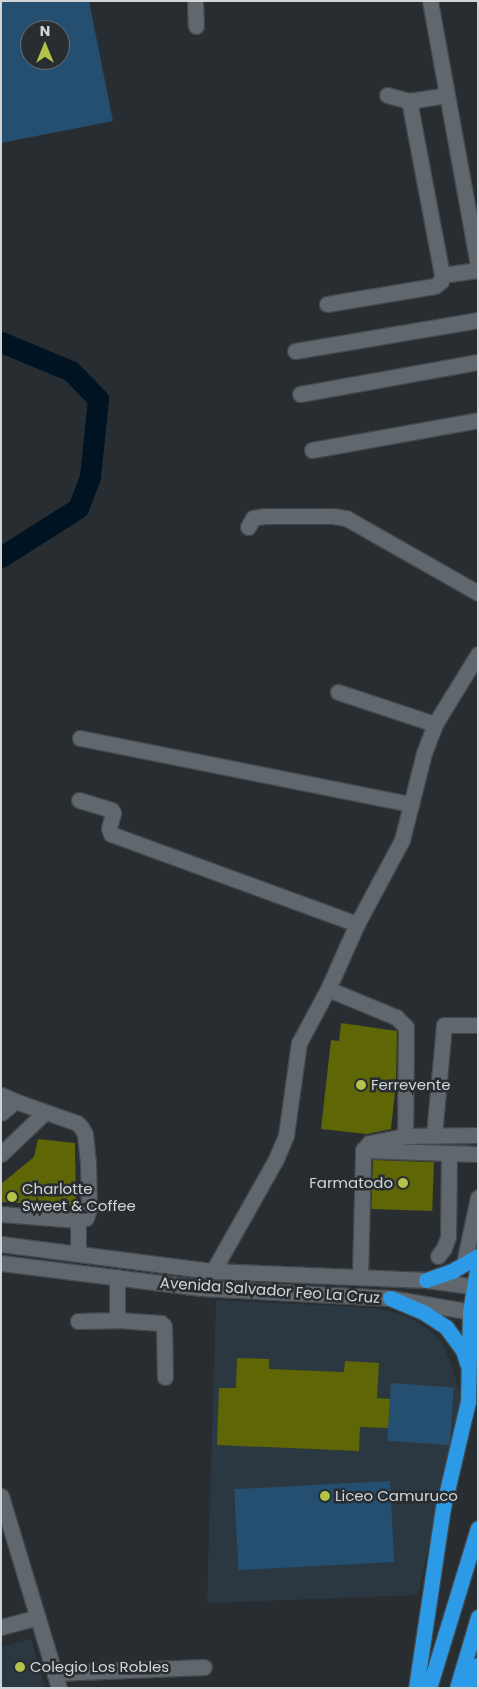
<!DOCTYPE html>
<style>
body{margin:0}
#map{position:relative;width:479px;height:1689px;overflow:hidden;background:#282d32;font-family:Poppins,sans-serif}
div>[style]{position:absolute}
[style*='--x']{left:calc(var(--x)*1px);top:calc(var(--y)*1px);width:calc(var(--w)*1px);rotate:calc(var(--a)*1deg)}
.built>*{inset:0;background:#2c3841}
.green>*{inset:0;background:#244f70;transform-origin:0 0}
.river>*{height:21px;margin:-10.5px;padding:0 10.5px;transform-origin:10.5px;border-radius:10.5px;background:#001323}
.building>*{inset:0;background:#5e6605;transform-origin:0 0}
.roads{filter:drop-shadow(1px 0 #42484b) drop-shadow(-1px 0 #42484b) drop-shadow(0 1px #42484b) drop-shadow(0 -1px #42484b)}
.minor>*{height:15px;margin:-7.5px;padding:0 7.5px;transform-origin:7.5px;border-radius:7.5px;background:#61686d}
.highway>*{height:15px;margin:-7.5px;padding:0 7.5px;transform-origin:7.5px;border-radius:7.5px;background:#2c9ae6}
.dots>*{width:14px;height:14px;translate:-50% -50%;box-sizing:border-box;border:2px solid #282d32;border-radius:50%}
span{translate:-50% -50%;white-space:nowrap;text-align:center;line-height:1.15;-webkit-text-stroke:5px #282d32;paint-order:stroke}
.poi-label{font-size:15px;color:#d1d5d8}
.left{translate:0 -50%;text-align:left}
.right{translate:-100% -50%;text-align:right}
.street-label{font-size:15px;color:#d1d5d8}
.frame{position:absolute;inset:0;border:2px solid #d1d5d8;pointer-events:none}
.north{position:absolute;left:20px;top:20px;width:50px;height:50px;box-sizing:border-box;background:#282d32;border:1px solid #6c7074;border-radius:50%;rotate:0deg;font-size:14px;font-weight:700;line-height:20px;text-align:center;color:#d1d5d8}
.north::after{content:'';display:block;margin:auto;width:18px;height:22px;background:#b5c249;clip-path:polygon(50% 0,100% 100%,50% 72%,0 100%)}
</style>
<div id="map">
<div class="built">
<div style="clip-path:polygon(216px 1300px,376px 1308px,397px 1313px,418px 1322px,441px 1340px,451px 1364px,461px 1397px,418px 1595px,207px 1603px)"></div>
<div style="clip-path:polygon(31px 1639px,45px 1688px,1px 1688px,1px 1647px)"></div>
</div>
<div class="green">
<div style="clip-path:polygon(evenodd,1px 1px,89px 1px,113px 121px,1px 143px,1px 1px,30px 30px,60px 30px,60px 60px,30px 60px,30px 30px)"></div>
<div style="left:391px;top:1383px;width:63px;height:58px;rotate:4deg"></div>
<div style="left:390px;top:1481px;width:81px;height:156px;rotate:87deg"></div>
</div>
<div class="river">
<div style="--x:1;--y:342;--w:76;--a:22.5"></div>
<div style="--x:71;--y:371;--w:39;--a:46"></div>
<div style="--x:98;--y:399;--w:78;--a:95.9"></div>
<div style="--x:90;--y:477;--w:33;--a:111"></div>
<div style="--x:78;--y:508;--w:91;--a:147.5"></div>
</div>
<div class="building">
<div style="clip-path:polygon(341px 1023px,397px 1031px,396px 1082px,391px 1129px,367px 1134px,321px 1129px,331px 1040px,339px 1041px)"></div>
<div style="clip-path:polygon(38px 1139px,75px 1143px,76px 1206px,1px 1202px,1px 1184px,34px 1157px)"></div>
<div style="left:373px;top:1160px;width:61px;height:49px;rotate:2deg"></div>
<div style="clip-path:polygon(237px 1358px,269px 1359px,269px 1369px,344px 1372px,345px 1361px,379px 1363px,377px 1398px,390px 1399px,388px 1428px,360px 1427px,359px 1451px,217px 1445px,219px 1388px,236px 1388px)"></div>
</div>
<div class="roads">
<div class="minor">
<div style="--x:195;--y:1;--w:25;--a:88"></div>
<div style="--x:430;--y:1;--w:268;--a:79.7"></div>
<div style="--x:387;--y:95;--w:23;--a:15"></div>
<div style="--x:409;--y:101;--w:38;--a:-9"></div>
<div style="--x:442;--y:275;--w:36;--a:-8"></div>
<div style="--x:327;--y:304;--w:109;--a:-9.5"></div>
<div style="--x:435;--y:286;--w:8;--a:-40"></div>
<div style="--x:441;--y:281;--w:6;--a:-81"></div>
<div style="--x:442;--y:275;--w:177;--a:-100.7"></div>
<div style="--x:295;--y:351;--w:186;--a:-9.6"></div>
<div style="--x:300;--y:394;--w:181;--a:-10.2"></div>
<div style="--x:312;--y:450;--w:169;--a:-10.2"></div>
<div style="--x:248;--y:527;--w:10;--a:-61"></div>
<div style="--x:253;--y:518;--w:11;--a:-10"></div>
<div style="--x:264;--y:516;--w:69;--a:0"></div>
<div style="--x:333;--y:516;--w:13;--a:9"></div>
<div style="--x:346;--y:518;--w:152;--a:29.6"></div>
<div style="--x:338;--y:692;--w:102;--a:18.3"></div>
<div style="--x:80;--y:738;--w:338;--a:11.3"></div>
<div style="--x:79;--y:800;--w:34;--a:17"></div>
<div style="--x:111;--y:810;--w:4;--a:56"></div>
<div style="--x:113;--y:813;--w:16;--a:105"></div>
<div style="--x:109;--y:828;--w:6;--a:72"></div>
<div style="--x:111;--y:834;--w:262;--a:20.1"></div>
<div style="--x:328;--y:989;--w:74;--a:22.4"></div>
<div style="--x:396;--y:1017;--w:14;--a:45"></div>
<div style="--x:406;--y:1027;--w:109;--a:90.5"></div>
<div style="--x:1;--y:1095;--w:15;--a:23"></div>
<div style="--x:15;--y:1101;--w:18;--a:139"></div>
<div style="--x:434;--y:1135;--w:110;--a:-84.8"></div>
<div style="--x:444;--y:1025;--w:34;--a:0"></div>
<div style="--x:363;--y:1150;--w:115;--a:2"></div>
<div style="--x:1;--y:1154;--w:59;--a:-43.6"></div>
<div style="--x:1;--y:1214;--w:77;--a:4.5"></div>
<div style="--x:78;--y:1220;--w:8;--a:-14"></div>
<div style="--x:86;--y:1218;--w:9;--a:-72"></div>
<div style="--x:89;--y:1209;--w:46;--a:-91.2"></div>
<div style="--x:88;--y:1163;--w:29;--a:-96"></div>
<div style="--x:85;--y:1134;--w:8;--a:-120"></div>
<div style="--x:81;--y:1127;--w:6;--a:-135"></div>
<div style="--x:77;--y:1123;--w:66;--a:-160.5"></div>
<div style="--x:78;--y:1220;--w:34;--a:90"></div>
<div style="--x:1;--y:1244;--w:214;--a:7.3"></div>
<div style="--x:213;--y:1271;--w:213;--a:2.4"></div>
<div style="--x:426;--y:1280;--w:52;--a:7.7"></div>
<div style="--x:438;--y:1256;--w:10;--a:-53"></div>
<div style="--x:444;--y:1248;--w:12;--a:-70"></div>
<div style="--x:448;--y:1237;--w:84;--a:-89.3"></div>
<div style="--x:1;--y:1263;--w:202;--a:7.1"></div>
<div style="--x:201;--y:1288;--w:189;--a:3"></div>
<div style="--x:390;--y:1298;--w:89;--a:9.7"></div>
<div style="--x:464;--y:1263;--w:67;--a:-78"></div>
<div style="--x:213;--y:1271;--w:129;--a:-60.6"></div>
<div style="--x:276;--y:1159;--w:26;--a:-67"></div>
<div style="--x:286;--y:1135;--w:93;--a:-82"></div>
<div style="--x:299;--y:1043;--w:61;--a:-61.8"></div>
<div style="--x:328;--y:989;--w:71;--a:-66"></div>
<div style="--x:357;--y:924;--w:95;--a:-61.8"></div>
<div style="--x:402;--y:840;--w:90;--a:-75.8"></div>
<div style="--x:424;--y:753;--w:31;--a:-69"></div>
<div style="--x:435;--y:724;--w:82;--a:-58.4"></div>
<div style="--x:117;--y:1277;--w:43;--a:90"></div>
<div style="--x:117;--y:1320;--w:44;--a:3.9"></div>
<div style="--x:161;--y:1323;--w:4;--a:45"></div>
<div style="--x:164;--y:1326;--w:51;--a:88.9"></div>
<div style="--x:360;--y:1277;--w:127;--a:-88.6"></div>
<div style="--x:363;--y:1150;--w:9;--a:-49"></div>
<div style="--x:369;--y:1143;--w:37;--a:-11"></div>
<div style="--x:405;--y:1136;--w:73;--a:-0.8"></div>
<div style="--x:78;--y:1321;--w:39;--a:-1"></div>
<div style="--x:1;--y:1496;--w:201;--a:73.2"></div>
<div style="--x:1;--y:1627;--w:38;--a:-15"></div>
<div style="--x:55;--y:1673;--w:149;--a:-2.3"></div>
</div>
<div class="highway">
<div style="--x:426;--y:1280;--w:28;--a:-19"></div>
<div style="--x:452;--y:1271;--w:30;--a:-30"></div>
<div style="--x:390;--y:1298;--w:36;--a:23"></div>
<div style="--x:423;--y:1312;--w:27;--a:33"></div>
<div style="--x:446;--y:1327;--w:29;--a:54"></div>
<div style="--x:463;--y:1350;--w:14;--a:73"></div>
<div style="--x:416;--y:1688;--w:182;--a:-81.5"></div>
<div style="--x:443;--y:1508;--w:110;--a:-76.8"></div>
<div style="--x:468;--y:1401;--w:89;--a:-88.7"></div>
<div style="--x:470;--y:1312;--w:50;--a:-80.7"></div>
<div style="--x:429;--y:1688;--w:167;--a:-73"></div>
<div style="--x:457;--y:1688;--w:74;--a:-73.5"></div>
<div style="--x:468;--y:1688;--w:25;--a:-67"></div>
</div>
</div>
<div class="dots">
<div style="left:361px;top:1085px;background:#b5c249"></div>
<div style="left:403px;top:1183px;background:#b5c249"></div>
<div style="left:12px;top:1197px;background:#b5c249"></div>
<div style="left:325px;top:1496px;background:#b5c249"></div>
<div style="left:20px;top:1667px;background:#b5c249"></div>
</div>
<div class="poi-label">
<span class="left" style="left:371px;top:1085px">Ferrevente</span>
<span class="right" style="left:393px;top:1183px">Farmatodo</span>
<span class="left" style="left:22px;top:1197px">Charlotte<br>Sweet &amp; Coffee</span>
<span class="left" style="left:335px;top:1496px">Liceo Camuruco</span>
<span class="left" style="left:30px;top:1667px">Colegio Los Robles</span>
</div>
<div class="street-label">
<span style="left:270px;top:1290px;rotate:4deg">Avenida Salvador Feo La Cruz</span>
</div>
<div class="frame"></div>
<div class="north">N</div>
</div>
